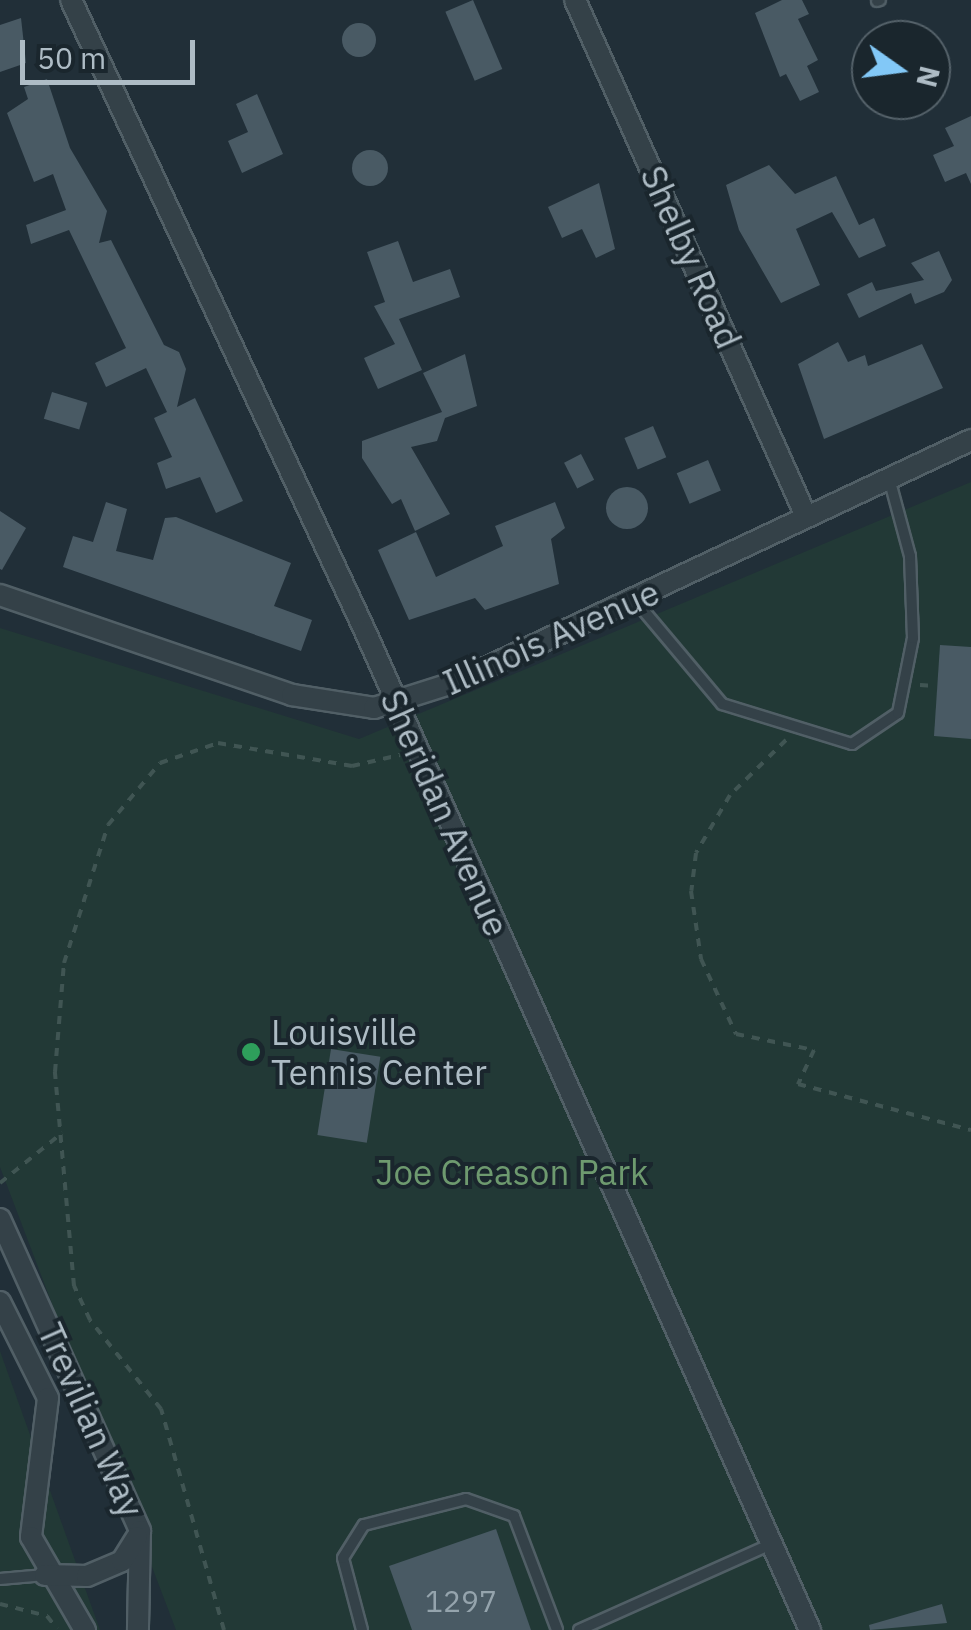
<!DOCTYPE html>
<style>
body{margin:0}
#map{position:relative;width:971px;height:1630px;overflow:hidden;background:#212f38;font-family:"IBM Plex Sans",sans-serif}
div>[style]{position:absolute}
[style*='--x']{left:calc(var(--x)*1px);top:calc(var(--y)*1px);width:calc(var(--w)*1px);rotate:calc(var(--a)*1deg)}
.green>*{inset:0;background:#223936}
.building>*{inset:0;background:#495a64;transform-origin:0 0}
.round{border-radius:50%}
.path>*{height:4px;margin-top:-2px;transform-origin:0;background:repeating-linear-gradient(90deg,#405553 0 8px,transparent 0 16px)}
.roads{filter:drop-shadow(2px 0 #515f66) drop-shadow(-2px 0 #515f66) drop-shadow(0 2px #515f66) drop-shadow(0 -2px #515f66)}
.service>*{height:10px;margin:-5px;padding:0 5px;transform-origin:5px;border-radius:5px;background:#344148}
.minor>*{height:20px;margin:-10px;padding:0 10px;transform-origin:10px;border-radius:10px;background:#344148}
.dots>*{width:28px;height:28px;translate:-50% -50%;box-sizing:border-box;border:5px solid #1a262d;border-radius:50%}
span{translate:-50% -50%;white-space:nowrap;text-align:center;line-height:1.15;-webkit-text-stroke:8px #1a262d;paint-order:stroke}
.number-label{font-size:30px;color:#95a4ad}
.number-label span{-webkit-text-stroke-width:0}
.street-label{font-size:35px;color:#aebcc5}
.poi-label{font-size:35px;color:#aebcc5}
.left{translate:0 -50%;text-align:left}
.park-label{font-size:35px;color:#6e9a6f}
.north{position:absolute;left:851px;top:20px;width:100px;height:100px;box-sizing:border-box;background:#1a262d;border:2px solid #55626a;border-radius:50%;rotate:104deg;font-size:28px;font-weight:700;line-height:40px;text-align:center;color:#aebcc5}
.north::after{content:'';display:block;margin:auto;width:35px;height:45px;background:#82c8f7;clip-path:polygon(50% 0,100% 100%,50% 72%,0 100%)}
.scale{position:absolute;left:20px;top:40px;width:175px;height:45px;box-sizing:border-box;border:5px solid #aebcc5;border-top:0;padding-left:12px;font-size:30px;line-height:35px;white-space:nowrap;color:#aebcc5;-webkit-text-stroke:8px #1a262d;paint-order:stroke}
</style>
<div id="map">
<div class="green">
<div style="clip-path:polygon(971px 482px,971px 1630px,176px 1630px,0 1167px,0 628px,359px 739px)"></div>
<div style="clip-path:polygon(0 1351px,100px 1630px,0 1630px)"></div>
</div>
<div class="building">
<div style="left:473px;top:0;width:75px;height:30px;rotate:67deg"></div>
<div style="clip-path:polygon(782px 0,802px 0,809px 14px,798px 19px,818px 60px,807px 66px,819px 92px,800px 101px,786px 74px,780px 77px,755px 13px)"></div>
<div style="clip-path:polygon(21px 18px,26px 63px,0 72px,0 25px)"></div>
<div class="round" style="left:342px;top:23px;width:34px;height:34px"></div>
<div style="clip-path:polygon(47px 79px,70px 148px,107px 211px,99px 243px,111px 240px,164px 345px,179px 352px,186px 369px,177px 407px,195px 398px,243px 501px,216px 513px,200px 477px,166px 489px,157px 463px,172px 457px,154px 418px,167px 412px,146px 368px,106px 387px,95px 363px,126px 348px,69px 230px,31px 244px,26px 225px,66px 210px,53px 174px,34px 182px,7px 113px,28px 99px,24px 87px)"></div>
<div style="clip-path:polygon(257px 94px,283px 154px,242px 173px,228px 141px,248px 132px,236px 104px)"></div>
<div style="clip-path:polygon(971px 116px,971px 184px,966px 173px,945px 182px,933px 155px,954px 146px,945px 128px)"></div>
<div class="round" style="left:352px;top:150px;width:36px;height:36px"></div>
<div style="clip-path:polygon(769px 165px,795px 194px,836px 176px,859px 225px,874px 218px,886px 246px,859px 258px,832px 212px,796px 229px,820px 285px,781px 303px,739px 230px,726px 185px)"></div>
<div style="clip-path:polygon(599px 183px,615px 249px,596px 258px,582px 229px,562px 238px,548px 207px)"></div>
<div style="clip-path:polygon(398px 241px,413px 282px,450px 269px,460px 297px,399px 319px,422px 370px,378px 389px,364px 358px,395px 344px,374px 306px,385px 302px,367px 252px)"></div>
<div style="clip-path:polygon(939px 251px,952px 280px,944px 292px,915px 304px,911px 293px,859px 318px,847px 294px,872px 282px,876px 291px,924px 280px,911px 263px)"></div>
<div style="clip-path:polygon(838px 342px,848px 362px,865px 355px,868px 366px,922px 344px,943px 388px,824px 439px,798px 364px)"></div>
<div style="clip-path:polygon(465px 354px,477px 406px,445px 418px,437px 441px,411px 447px,450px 514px,415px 531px,401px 499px,392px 504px,362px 458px,362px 441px,442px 412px,423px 373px)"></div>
<div style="left:52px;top:392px;width:37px;height:28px;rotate:17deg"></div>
<div style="left:653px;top:426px;width:34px;height:31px;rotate:67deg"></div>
<div style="left:581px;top:454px;width:29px;height:19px;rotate:63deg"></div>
<div style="left:708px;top:460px;width:33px;height:34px;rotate:67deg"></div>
<div class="round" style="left:606px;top:487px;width:42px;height:42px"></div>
<div style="clip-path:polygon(106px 502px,127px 509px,116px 551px,153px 560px,165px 518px,176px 517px,291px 563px,274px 606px,312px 620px,301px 651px,63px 567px,73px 536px,93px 542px)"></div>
<div style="clip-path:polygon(555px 502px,565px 528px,551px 539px,559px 584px,485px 610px,475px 598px,409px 620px,378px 550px,416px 532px,436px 577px,503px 546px,495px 526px)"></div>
<div style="clip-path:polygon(0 511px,26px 528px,2px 570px,0 569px)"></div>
<div style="clip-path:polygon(940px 645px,971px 647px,971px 739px,934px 736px)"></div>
<div style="left:331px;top:1049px;width:50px;height:87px;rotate:9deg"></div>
<div style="clip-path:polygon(496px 1529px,531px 1630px,412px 1630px,389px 1566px)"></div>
<div style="clip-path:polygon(942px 1604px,947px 1623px,870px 1630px,869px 1625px)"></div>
</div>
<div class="path">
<div style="--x:920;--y:685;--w:15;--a:4"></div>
<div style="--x:786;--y:740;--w:78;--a:135.5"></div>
<div style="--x:730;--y:795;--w:67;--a:120.4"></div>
<div style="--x:696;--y:853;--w:38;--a:97"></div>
<div style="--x:691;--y:891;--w:69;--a:81.6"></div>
<div style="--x:701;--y:959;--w:83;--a:65"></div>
<div style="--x:736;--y:1034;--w:80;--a:11.6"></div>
<div style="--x:814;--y:1050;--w:38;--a:115"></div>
<div style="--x:798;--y:1084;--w:179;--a:14.9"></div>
<div style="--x:0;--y:1183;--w:80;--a:-38.9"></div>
<div style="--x:0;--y:1604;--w:49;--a:14.3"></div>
<div style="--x:47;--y:1616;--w:16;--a:52"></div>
<div style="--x:224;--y:1630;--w:230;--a:-105.9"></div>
<div style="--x:161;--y:1409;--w:114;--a:-128.6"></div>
<div style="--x:90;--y:1320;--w:38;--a:-115"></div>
<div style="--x:74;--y:1286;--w:215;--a:-95.1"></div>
<div style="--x:55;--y:1072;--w:109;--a:-85.3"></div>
<div style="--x:64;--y:963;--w:145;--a:-72.3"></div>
<div style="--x:108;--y:825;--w:81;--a:-50"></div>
<div style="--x:160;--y:763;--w:61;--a:-19"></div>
<div style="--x:218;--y:743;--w:136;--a:9.7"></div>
<div style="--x:352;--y:766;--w:49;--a:-12.9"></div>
</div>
<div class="roads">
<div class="service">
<div style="--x:877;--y:1;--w:3;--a:-18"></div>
<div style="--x:634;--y:599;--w:137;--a:50"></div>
<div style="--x:722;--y:704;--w:136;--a:17.1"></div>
<div style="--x:852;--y:744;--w:55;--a:-34"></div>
<div style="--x:898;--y:713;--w:76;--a:-78.7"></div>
<div style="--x:913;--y:638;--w:82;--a:-92.1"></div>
<div style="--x:910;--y:556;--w:81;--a:-105.1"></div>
<div style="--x:0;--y:1579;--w:45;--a:-5.1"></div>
<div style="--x:362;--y:1630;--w:74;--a:-104.8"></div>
<div style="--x:343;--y:1558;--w:39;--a:-58"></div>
<div style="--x:364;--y:1525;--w:105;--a:-14.3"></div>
<div style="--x:466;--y:1499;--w:51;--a:19.5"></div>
<div style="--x:514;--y:1516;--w:122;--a:69.3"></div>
<div style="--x:579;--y:1630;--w:210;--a:-24.1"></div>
</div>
<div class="minor">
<div style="--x:71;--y:0;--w:696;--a:65.02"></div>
<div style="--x:365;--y:631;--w:1094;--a:65.99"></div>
<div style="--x:575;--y:0;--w:563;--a:65.89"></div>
<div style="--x:0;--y:595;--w:309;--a:18.9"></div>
<div style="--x:292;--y:695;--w:83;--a:9"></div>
<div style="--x:374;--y:708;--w:86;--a:-17.6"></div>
<div style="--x:456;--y:682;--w:569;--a:-25.17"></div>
<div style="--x:0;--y:1219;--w:342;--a:65.8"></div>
<div style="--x:140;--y:1531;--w:99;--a:91.2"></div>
<div style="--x:0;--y:1302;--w:107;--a:63.4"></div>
<div style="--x:48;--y:1398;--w:140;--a:97"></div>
<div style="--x:31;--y:1537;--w:108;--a:59.9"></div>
<div style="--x:45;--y:1575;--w:42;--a:1.4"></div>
<div style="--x:87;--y:1576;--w:38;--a:-23"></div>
<div style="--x:122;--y:1561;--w:28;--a:-58"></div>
</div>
</div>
<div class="dots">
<div style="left:251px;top:1052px;background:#2e9e5b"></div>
</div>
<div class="number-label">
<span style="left:461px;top:1601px">1297</span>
</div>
<div class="street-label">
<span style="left:691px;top:257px;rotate:66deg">Shelby Road</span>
<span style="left:551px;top:637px;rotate:-24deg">Illinois Avenue</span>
<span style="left:445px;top:813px;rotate:66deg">Sheridan Avenue</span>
<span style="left:91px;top:1420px;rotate:66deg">Trevilian Way</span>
</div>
<div class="poi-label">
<span class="left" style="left:271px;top:1052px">Louisville<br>Tennis Center</span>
</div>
<div class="park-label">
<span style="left:512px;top:1172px">Joe Creason Park</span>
</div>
<div class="north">N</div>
<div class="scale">50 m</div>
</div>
